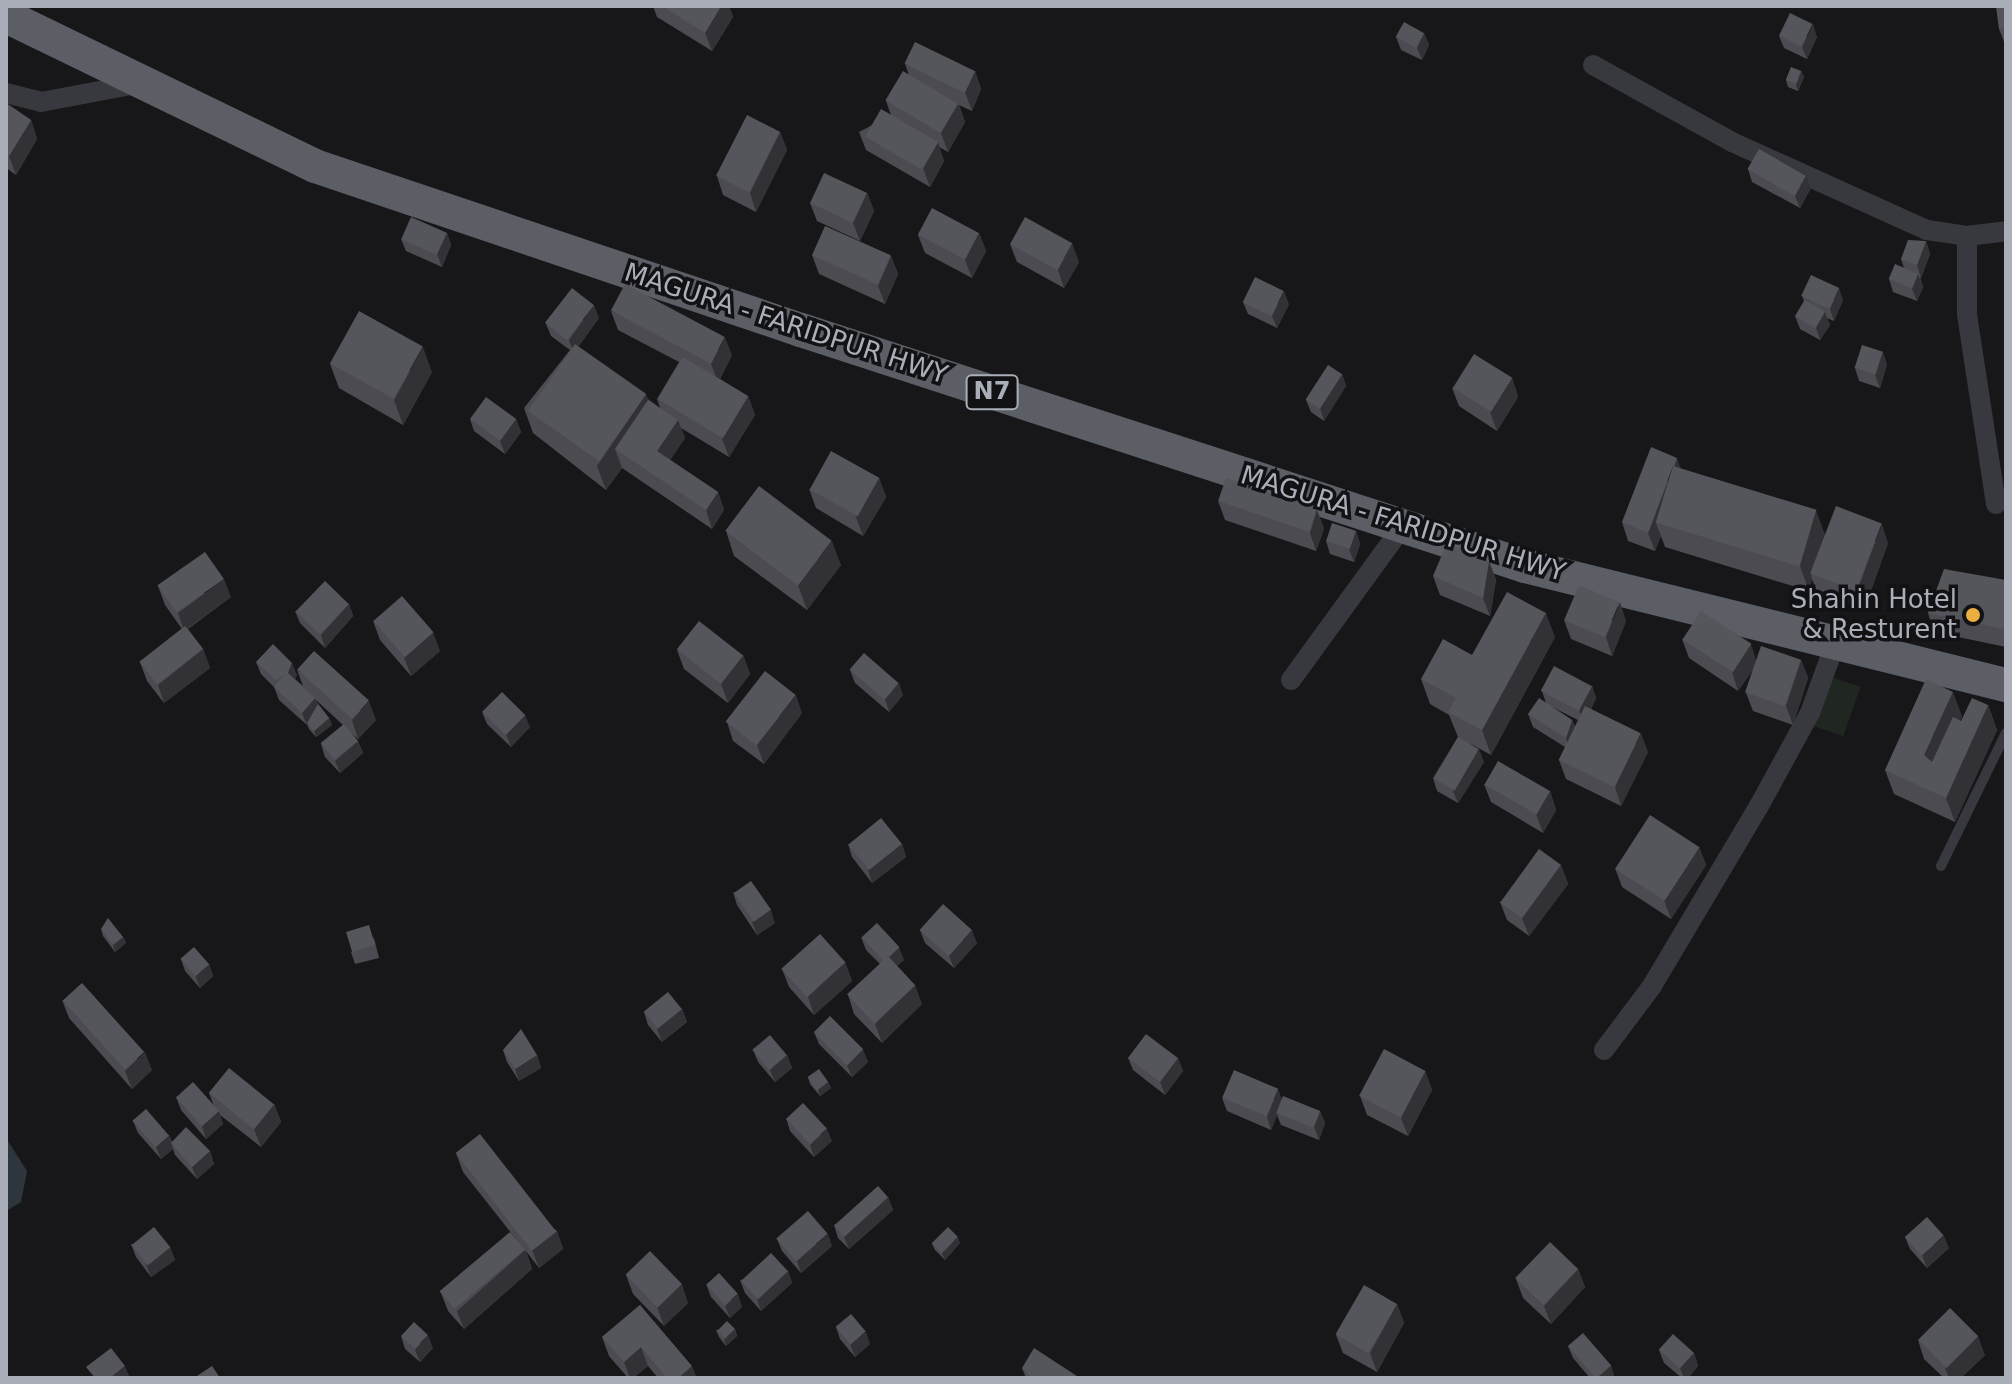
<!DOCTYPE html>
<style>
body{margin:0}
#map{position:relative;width:2012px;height:1384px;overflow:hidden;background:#171719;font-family:"DejaVu Sans",sans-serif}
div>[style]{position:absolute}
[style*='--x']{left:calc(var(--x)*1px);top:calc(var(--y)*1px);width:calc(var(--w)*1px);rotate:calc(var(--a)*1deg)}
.green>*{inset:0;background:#1f2720;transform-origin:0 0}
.water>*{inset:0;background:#2e363d}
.service>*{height:10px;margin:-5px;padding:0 5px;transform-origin:5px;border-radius:5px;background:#38393e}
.minor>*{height:20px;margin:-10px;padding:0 10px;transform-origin:10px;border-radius:10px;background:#38393e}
.trunk>*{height:34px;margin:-17px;padding:0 17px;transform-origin:17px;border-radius:17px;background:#5c5e66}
.wall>*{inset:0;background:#4b4b51}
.shaded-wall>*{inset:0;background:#323236}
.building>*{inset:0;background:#55565c;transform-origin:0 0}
.dots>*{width:22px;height:22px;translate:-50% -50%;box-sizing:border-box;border:4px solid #121214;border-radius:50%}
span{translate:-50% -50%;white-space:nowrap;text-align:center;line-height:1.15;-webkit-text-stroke:7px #121214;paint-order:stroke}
.shield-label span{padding:2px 6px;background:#121214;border:2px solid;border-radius:6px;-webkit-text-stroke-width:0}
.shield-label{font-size:24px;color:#aaaeb8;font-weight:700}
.street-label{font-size:26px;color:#aaaeb8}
.poi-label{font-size:26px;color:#aaaeb8}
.right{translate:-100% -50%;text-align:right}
.frame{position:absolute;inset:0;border:8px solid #aaaeb8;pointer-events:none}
</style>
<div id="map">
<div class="green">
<div style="left:1831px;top:677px;width:31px;height:52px;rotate:19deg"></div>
</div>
<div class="water">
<div style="clip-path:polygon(6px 1138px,27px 1171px,21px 1202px,6px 1211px)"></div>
</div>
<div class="service">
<div style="--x:1941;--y:866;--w:148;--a:-64"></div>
</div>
<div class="minor">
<div style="--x:1593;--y:65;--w:159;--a:29"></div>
<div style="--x:1732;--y:142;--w:214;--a:24.3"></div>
<div style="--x:1927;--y:230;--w:40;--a:8.5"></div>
<div style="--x:6;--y:93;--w:36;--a:14"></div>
<div style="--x:41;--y:102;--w:97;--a:-10.7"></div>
<div style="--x:1996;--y:504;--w:192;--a:-98.7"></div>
<div style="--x:1967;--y:314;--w:78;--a:-90"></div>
<div style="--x:1967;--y:236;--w:39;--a:-7"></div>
<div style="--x:1291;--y:680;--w:190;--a:-54"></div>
<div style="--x:1604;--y:1050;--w:80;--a:-53.1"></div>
<div style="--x:1652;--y:986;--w:209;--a:-59.3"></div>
<div style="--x:1759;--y:806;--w:106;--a:-61.3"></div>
<div style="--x:1810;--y:713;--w:77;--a:-70.1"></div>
</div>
<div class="trunk">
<div style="--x:6;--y:16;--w:343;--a:25.9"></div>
<div style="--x:315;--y:166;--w:513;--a:18.65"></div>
<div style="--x:801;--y:330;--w:761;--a:18.05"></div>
<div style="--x:1525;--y:566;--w:496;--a:13.9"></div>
</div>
<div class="wall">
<div style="clip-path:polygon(653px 6px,729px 6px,733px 17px,712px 51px,657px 17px)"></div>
<div style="clip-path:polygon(2006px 6px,2006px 41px,2004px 42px,1999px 29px)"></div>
<div style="clip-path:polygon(1424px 33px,1429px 45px,1422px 60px,1401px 50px,1396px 37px)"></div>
<div style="clip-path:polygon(1779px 36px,1817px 37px,1807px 59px,1784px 48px)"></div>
<div style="clip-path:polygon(905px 64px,975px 71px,981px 89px,972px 111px,959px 105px,965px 122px,948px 152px,939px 147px,944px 161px,930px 187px,866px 150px,859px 132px,891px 115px,886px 101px,909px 75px)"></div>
<div style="clip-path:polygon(1801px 71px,1804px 77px,1798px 91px,1788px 87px,1786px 80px)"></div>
<div style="clip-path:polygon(6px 103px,31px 120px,37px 139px,16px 175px,6px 168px)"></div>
<div style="clip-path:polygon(780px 132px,787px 150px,756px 212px,723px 195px,717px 176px)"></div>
<div style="clip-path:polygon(1748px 169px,1811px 188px,1800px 208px,1752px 182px)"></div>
<div style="clip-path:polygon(867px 193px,874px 211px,860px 241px,817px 221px,810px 203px)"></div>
<div style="clip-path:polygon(447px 233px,451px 245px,442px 267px,406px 251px,401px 239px)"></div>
<div style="clip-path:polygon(979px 233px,986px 251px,972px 278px,925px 253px,918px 235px)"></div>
<div style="clip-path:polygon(1926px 241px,1930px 254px,1921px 278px,1920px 277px,1923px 287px,1917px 301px,1893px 292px,1889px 279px,1904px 268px,1901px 259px)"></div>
<div style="clip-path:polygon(1010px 244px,1079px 262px,1064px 288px,1017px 262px)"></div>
<div style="clip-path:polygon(812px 255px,891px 256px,898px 274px,885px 304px,819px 274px)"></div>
<div style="clip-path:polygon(1802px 296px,1843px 300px,1834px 321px,1827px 318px,1830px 325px,1820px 340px,1800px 329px,1795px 316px,1804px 301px)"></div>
<div style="clip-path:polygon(1243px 302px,1289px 304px,1277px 328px,1248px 314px)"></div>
<div style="clip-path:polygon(611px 311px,732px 355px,720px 379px,748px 396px,755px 415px,729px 457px,681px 428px,685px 438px,670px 460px,718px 492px,724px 510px,712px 529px,622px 468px,606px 490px,533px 433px,524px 408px,570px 350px,551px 336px,546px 324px,599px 318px,578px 347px,660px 408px,657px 399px,679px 362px,618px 330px)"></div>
<div style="clip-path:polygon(330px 364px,432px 372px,403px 425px,339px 388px)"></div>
<div style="clip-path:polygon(1887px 364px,1880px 388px,1859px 381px,1855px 368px)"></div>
<div style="clip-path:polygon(1342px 374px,1346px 386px,1324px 421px,1311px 412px,1306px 400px)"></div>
<div style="clip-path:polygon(1512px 378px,1518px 397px,1497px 431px,1459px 406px,1452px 388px)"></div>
<div style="clip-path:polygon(470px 419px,516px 419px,521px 432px,505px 454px,474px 431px)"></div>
<div style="clip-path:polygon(1681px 469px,1825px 534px,1888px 543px,1864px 610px,1817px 592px,1812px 579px,1809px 591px,1665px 547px,1661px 536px,1655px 551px,1628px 541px,1622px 522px)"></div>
<div style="clip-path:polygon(879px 478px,886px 497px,863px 536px,816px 508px,809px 489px)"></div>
<div style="clip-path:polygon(1218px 501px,1317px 510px,1324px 529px,1316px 551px,1225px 520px)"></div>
<div style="clip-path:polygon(726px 531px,841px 565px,807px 610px,734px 556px)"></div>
<div style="clip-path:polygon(1356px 531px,1360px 544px,1354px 562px,1330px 554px,1326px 541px)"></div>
<div style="clip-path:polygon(1489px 561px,1496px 580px,1490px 616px,1440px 595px,1433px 576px)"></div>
<div style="clip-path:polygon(2006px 580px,2006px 647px,1934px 632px,1928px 613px)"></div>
<div style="clip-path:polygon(158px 586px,231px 597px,188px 629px,203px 649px,210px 668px,164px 703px,147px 681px,140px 662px,182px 629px,165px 605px)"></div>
<div style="clip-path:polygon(349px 604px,353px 616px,325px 648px,300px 623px,295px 611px)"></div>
<div style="clip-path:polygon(1564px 620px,1626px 621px,1612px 656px,1571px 639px)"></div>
<div style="clip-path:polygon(373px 621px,440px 651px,411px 676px,380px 640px)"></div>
<div style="clip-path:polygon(1555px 637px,1491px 755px,1471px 744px,1484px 762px,1458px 803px,1437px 791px,1433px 778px,1458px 737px,1449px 715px,1430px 704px,1421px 679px,1472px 655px)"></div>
<div style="clip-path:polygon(1682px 639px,1756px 660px,1801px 660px,1808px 678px,1793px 725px,1753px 711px,1746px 693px,1754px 668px,1738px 691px,1689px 658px)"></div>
<div style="clip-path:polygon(677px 650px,743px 655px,750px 674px,728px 703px,684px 669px)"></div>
<div style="clip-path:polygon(256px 662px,297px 675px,295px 679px,303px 686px,297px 670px,376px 720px,358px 739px,351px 733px,358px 741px,363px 753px,340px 773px,325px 757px,321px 744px,343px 725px,316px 700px,318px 704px,329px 718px,332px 725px,316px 737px,309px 729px,307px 724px,307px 725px,279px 700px,274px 687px,261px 674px)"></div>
<div style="clip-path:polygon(850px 670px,903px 695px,889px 712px,855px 683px)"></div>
<div style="clip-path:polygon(evenodd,1592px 686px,1596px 698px,1591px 709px,1648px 752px,1621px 806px,1566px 779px,1559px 760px,1565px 747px,1533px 727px,1528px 714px,1546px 703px,1542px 691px,1592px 686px,1548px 705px,1578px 720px,1575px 727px,1572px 720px,1548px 705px)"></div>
<div style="clip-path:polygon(1988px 705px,1997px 730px,1955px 822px,1894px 794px,1885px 770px,1962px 716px,1960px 721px,1961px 721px)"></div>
<div style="clip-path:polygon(482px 712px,530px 727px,511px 747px,487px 724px)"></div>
<div style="clip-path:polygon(802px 713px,764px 764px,733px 741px,727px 722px)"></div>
<div style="clip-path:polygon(1484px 784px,1550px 791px,1556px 810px,1543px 833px,1491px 802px)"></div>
<div style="clip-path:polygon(848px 844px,902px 844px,906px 857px,872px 883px,852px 857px)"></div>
<div style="clip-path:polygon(1699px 847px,1706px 865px,1671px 919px,1622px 887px,1615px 868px)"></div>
<div style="clip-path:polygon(1561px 865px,1568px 884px,1529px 936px,1507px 920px,1500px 902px)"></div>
<div style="clip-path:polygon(733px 892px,775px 923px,757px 935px,737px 905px)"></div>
<div style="clip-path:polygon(101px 929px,123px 937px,126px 943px,115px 952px,103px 936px)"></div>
<div style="clip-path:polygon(920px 930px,977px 943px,954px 968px,925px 943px)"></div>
<div style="clip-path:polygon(861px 937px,904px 960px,897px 966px,922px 1004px,882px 1043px,854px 1014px,848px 995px,880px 964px,866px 950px)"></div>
<div style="clip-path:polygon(374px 938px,379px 958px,355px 964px,351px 952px)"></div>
<div style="clip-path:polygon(181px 959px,209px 964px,213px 976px,200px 988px,185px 971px)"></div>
<div style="clip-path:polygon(845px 962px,852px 981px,814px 1015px,789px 987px,782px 969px)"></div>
<div style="clip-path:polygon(62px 1000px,152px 1070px,132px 1089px,69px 1018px)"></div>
<div style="clip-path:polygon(682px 1009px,687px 1022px,662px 1042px,648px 1025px,644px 1012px)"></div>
<div style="clip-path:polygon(814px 1032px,868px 1062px,852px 1077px,819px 1044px)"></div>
<div style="clip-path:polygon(503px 1050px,537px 1055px,541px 1068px,519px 1081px,507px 1062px)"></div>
<div style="clip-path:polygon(753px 1050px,787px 1055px,792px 1068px,775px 1082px,758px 1062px)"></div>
<div style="clip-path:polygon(1128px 1058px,1178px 1058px,1183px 1071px,1165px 1095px,1133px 1070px)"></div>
<div style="clip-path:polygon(1425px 1071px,1432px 1090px,1408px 1136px,1367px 1115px,1360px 1096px)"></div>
<div style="clip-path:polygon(808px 1077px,828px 1082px,831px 1088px,820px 1096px,810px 1084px)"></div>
<div style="clip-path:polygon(209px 1093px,274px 1104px,281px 1122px,261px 1147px,220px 1115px,223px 1124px,206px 1139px,181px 1110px,176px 1097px,214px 1106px)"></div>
<div style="clip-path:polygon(1222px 1098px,1282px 1099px,1320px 1111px,1325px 1123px,1319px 1140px,1281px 1125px,1277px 1115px,1271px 1130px,1227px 1111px)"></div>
<div style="clip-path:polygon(786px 1118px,832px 1141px,814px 1157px,790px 1131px)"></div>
<div style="clip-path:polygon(133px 1121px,169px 1135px,172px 1142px,210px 1151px,214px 1164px,197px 1179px,175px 1155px,173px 1149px,161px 1159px,138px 1133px)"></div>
<div style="clip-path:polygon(456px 1153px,557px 1231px,563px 1249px,539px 1268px,526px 1251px,532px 1269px,464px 1329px,448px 1311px,441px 1293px,519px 1243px,463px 1172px)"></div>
<div style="clip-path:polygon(888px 1197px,893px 1210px,849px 1249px,838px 1238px,834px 1225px)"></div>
<div style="clip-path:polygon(1905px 1237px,1949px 1248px,1927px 1268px,1910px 1249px)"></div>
<div style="clip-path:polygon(777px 1239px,832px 1246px,801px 1273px,782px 1251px)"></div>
<div style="clip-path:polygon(960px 1243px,945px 1260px,935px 1250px,932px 1244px)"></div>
<div style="clip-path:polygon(131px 1244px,170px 1247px,175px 1260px,151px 1277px,136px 1257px)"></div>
<div style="clip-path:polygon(1578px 1269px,1585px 1287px,1551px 1324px,1523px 1298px,1516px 1279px)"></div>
<div style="clip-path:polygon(788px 1271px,792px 1283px,761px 1311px,745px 1293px,740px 1280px)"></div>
<div style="clip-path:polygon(626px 1275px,688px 1303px,664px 1326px,633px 1294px)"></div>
<div style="clip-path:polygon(706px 1284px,742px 1307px,730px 1318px,711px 1297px)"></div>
<div style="clip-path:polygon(1397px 1304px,1404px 1323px,1377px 1372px,1343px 1353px,1336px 1335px)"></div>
<div style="clip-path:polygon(640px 1305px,697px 1378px,658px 1378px,648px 1366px,633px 1378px,628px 1378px,609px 1356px,602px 1337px)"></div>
<div style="clip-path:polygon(836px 1327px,870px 1344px,855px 1357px,840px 1339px)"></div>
<div style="clip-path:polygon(735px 1329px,737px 1336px,726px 1346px,719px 1337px,716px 1330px)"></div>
<div style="clip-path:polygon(401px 1336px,433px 1348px,420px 1362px,405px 1349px)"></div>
<div style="clip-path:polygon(1918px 1340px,1985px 1355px,1961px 1378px,1944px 1378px,1924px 1359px)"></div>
<div style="clip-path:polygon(1568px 1346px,1615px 1378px,1590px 1378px,1573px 1358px)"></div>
<div style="clip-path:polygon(1659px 1350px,1694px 1353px,1698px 1366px,1688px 1378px,1682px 1378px,1664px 1363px)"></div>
<div style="clip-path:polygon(1022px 1368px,1080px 1378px,1026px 1378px)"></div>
</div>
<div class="shaded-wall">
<div style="clip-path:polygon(721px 6px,729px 6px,733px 17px,712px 51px,705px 33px)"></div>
<div style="clip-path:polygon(1813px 24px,1817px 37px,1807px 59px,1802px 47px)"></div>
<div style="clip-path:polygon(1424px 33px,1429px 45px,1422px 60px,1417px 48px)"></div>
<div style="clip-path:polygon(975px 71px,981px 89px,972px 111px,965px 92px)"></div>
<div style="clip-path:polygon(1801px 71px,1804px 77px,1798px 91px,1796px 85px)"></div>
<div style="clip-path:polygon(958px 104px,965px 122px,948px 152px,941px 133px)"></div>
<div style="clip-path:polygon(31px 120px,37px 139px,16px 175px,9px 156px)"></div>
<div style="clip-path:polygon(780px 132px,787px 150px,756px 212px,750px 193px)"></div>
<div style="clip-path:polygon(938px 142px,944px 161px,930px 187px,923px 168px)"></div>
<div style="clip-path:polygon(1806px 176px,1811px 188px,1800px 208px,1795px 196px)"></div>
<div style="clip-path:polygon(867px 193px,874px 211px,860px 241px,853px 223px)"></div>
<div style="clip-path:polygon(447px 233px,451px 245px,442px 267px,437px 254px)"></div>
<div style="clip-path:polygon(979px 233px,986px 251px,972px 278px,965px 260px)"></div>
<div style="clip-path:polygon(1926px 241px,1930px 254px,1921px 278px,1917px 265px)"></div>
<div style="clip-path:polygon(1072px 243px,1079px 262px,1064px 288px,1058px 270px)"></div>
<div style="clip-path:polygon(891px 256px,898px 274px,885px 304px,878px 286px)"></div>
<div style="clip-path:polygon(1918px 274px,1923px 287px,1917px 301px,1912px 289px)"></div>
<div style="clip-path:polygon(1839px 288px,1843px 300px,1834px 321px,1830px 309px)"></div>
<div style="clip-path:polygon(1284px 291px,1289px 304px,1277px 328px,1272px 316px)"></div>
<div style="clip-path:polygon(594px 305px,599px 318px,574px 353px,569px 340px)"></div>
<div style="clip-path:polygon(1825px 312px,1830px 325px,1820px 340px,1816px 328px)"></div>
<div style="clip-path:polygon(725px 337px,732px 355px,718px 382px,711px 364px)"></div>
<div style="clip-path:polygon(423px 347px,432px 372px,403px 425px,394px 400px)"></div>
<div style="clip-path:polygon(1883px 352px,1887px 364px,1880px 388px,1875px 375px)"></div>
<div style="clip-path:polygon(1342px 374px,1346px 386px,1324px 421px,1320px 408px)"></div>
<div style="clip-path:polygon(1512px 378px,1518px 397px,1497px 431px,1490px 412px)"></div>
<div style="clip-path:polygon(646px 394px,655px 418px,615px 449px,622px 468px,606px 490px,597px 466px)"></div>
<div style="clip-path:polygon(748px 396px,755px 415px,729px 457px,722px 439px)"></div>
<div style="clip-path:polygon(516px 419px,521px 432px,505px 454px,500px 441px)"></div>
<div style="clip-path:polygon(678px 420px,685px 438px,664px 469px,657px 451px)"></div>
<div style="clip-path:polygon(1677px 458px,1684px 477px,1656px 523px,1661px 536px,1655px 551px,1648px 533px)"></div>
<div style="clip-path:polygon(879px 478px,886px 497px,863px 536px,856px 517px)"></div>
<div style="clip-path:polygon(718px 492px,724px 510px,712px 529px,706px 510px)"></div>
<div style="clip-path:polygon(1317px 510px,1324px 529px,1316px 551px,1310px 533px)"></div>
<div style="clip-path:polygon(1816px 510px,1825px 535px,1811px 574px,1812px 579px,1809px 591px,1800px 566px)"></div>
<div style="clip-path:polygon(1882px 524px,1888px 543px,1864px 610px,1857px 591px)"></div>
<div style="clip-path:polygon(1356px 531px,1360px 544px,1354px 562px,1349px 549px)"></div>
<div style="clip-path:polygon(832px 541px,841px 565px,807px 610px,798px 585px)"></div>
<div style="clip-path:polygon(1489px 561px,1496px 580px,1490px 616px,1483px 598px)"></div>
<div style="clip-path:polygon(224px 579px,231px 597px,184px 631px,178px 613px)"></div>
<div style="clip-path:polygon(1620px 602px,1626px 621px,1612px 656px,1606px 637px)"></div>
<div style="clip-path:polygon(349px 604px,353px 616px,325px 648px,321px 635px)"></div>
<div style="clip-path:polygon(1546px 613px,1555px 637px,1491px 755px,1482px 730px)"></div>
<div style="clip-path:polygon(433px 632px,440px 651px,411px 676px,404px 657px)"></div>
<div style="clip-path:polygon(1751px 644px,1757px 663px,1738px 691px,1732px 672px)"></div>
<div style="clip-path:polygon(203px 649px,210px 668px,164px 703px,158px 685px)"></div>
<div style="clip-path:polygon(743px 655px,750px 674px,728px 703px,721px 684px)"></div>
<div style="clip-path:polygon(1801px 660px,1808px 678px,1793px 725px,1786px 706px)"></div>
<div style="clip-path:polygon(292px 663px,297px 675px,292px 685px,288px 673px)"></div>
<div style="clip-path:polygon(899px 683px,903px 695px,889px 712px,885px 699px)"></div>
<div style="clip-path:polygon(1592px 686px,1596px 698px,1584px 723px,1579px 710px)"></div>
<div style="clip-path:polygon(1953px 692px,1962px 716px,1933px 779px,1924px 755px)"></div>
<div style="clip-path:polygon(796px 695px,802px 713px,764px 764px,757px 745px)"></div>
<div style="clip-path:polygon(315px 698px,320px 710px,307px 725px,302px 713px)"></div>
<div style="clip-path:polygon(369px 701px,376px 720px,358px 739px,352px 720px)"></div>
<div style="clip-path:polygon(1988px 705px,1997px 730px,1955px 822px,1946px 798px)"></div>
<div style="clip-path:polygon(525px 715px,530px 727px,511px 747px,506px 734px)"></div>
<div style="clip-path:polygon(329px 718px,332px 725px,316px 737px,314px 731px)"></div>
<div style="clip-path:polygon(1572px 720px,1577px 733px,1571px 751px,1566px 738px)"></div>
<div style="clip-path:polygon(1641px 733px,1648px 752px,1621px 806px,1615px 787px)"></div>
<div style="clip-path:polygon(358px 741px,363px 753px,340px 773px,335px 761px)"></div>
<div style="clip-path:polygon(1479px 749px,1484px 762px,1458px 803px,1453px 791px)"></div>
<div style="clip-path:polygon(1550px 791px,1556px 810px,1543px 833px,1536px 814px)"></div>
<div style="clip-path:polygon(902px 844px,906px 857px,872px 883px,868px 870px)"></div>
<div style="clip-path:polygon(1699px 847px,1706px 865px,1671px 919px,1664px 900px)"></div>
<div style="clip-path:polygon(1561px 865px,1568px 884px,1529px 936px,1522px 918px)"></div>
<div style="clip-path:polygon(771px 910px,775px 923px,757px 935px,752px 922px)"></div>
<div style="clip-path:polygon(972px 930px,977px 943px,954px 968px,949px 956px)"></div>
<div style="clip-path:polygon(123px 937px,126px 943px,115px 952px,113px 945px)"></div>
<div style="clip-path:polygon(899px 947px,904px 960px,889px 974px,884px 962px)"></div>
<div style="clip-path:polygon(845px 962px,852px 981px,814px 1015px,808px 997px)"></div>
<div style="clip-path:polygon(209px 964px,213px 976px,200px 988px,195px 975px)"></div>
<div style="clip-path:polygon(915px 985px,922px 1004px,882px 1043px,875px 1024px)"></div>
<div style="clip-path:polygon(682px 1009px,687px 1022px,662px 1042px,657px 1029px)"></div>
<div style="clip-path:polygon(863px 1049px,868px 1062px,852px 1077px,847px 1065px)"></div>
<div style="clip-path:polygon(145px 1052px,152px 1070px,132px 1089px,125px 1071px)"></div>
<div style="clip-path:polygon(537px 1055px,541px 1068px,519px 1081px,515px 1069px)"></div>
<div style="clip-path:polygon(787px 1055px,792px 1068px,775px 1082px,770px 1070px)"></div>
<div style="clip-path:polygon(1178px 1058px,1183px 1071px,1165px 1095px,1160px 1082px)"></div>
<div style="clip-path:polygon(1425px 1071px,1432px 1090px,1408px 1136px,1401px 1118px)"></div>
<div style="clip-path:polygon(828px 1082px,831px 1088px,820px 1096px,818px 1090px)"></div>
<div style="clip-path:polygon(1278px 1089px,1283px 1102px,1277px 1113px,1277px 1115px,1271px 1130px,1267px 1117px)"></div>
<div style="clip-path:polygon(274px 1104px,281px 1122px,261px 1147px,254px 1129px)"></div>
<div style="clip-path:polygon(219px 1111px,223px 1124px,206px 1139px,202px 1126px)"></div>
<div style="clip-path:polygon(1320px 1111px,1325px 1123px,1319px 1140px,1314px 1127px)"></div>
<div style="clip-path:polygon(827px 1129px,832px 1141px,814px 1157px,810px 1145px)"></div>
<div style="clip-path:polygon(169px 1135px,173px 1149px,161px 1159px,156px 1147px)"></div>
<div style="clip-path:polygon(210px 1151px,214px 1164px,197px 1179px,192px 1167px)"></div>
<div style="clip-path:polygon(888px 1197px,893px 1210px,849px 1249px,844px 1237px)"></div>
<div style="clip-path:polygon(557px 1231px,563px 1249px,539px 1268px,532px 1250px)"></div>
<div style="clip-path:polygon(828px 1234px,832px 1246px,801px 1273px,797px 1261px)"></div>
<div style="clip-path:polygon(1944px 1236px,1949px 1248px,1927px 1268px,1922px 1255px)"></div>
<div style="clip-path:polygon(958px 1237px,960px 1243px,945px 1260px,942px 1253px)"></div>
<div style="clip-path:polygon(170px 1247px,175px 1260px,151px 1277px,146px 1264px)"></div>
<div style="clip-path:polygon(525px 1250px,532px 1269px,464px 1329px,457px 1311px)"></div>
<div style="clip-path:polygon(1578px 1269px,1585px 1287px,1551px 1324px,1544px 1306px)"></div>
<div style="clip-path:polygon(788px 1271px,792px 1283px,761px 1311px,757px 1299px)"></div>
<div style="clip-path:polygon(682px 1284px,688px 1303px,664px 1326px,657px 1307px)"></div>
<div style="clip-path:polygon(738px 1294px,742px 1307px,730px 1318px,725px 1306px)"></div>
<div style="clip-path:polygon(1397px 1304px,1404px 1323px,1377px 1372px,1370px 1353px)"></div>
<div style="clip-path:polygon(735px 1329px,737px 1336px,726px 1346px,724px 1339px)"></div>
<div style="clip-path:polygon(866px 1332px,870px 1344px,855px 1357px,850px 1344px)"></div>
<div style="clip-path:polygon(428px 1335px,433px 1348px,420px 1362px,415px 1350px)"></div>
<div style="clip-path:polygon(1978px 1336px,1985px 1355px,1961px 1378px,1949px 1378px,1945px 1368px)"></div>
<div style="clip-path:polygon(641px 1347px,648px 1366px,633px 1378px,630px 1378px,624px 1362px)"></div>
<div style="clip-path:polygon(1694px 1353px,1698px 1366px,1688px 1378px,1684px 1378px,1680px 1368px)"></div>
<div style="clip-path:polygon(1611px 1365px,1615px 1378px,1596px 1378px)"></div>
<div style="clip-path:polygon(125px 1366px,130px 1378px,110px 1378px)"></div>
<div style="clip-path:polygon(692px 1366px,697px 1378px,678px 1378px)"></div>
</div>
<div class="building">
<div style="clip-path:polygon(662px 6px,721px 6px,705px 33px)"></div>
<div style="clip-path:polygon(1996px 6px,2006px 6px,2006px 28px,1999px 29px)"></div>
<div style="left:1790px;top:13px;width:25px;height:25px;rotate:26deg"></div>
<div style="left:1404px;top:22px;width:23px;height:17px;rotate:29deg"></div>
<div style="left:915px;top:42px;width:67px;height:24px;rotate:26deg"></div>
<div style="left:1791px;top:67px;width:11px;height:14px;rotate:22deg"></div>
<div style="left:903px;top:71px;width:64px;height:34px;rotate:31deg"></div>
<div style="clip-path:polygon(6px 103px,31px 120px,9px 156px,6px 154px)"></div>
<div style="left:881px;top:109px;width:66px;height:32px;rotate:30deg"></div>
<div style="left:747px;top:115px;width:37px;height:68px;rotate:27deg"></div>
<div style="left:1759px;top:149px;width:54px;height:23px;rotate:30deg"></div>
<div style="left:824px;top:173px;width:47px;height:33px;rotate:25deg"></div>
<div style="left:932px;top:208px;width:53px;height:30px;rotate:28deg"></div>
<div style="left:411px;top:217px;width:39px;height:24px;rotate:24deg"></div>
<div style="left:1025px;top:217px;width:54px;height:31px;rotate:29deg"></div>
<div style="left:825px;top:226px;width:72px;height:32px;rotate:24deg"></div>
<div style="clip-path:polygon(1908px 240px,1926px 241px,1917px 265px,1901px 259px)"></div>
<div style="left:1895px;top:264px;width:25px;height:16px;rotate:23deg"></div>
<div style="left:1811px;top:275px;width:31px;height:23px;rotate:25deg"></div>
<div style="left:1255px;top:277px;width:32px;height:28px;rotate:26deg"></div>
<div style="left:625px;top:284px;width:113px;height:30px;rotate:28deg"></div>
<div style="left:572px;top:288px;width:28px;height:44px;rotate:38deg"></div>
<div style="left:1805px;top:300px;width:23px;height:19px;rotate:31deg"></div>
<div style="left:359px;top:311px;width:73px;height:60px;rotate:29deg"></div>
<div style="left:575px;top:344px;width:87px;height:82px;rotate:35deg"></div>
<div style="left:1862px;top:345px;width:22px;height:24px;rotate:18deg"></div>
<div style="left:1474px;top:354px;width:45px;height:40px;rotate:32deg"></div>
<div style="left:683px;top:357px;width:76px;height:49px;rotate:31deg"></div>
<div style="left:1328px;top:365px;width:17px;height:41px;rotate:33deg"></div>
<div style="left:486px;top:397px;width:37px;height:27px;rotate:36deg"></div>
<div style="clip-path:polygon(648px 400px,678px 420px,657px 451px,718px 492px,706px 510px,615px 449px)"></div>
<div style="clip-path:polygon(1651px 447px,1677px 458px,1674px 467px,1673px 466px,1648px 533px,1622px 522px)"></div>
<div style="left:831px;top:451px;width:55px;height:44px;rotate:29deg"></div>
<div style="left:1673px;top:466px;width:150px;height:59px;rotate:17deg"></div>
<div style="left:1226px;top:478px;width:96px;height:24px;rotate:19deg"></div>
<div style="left:759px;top:486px;width:91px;height:56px;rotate:37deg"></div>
<div style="left:1836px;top:506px;width:49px;height:72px;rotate:21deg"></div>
<div style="left:1332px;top:523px;width:25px;height:19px;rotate:18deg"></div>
<div style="clip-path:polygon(1447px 543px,1489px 561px,1483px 598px,1433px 576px)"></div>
<div style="left:205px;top:552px;width:33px;height:58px;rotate:55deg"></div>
<div style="clip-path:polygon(1944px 569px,2006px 580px,2006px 621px,2004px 629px,1928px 613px)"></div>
<div style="left:325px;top:581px;width:33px;height:42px;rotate:44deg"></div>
<div style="left:1579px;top:585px;width:44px;height:38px;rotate:23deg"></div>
<div style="clip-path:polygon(1507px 592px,1546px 613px,1482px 730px,1448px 712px,1456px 698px,1421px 679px,1443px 639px,1472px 655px)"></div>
<div style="left:402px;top:596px;width:48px;height:38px;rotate:49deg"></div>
<div style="left:1701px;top:611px;width:60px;height:34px;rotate:33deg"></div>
<div style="left:699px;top:621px;width:56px;height:36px;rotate:38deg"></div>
<div style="left:185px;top:626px;width:29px;height:58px;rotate:52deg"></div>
<div style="clip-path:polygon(273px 644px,292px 663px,288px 673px,315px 698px,302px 713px,274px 687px,285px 674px,276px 680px,256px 662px)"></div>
<div style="left:1761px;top:646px;width:42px;height:49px;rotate:19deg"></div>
<div style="left:314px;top:651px;width:74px;height:25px;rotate:42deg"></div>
<div style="left:864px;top:653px;width:46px;height:22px;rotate:41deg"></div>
<div style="left:1554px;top:666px;width:43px;height:28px;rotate:28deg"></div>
<div style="left:765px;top:671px;width:39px;height:64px;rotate:38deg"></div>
<div style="clip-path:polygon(1926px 679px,1953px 692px,1924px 755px,1932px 762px,1953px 717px,1961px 721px,1972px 698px,1988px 705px,1946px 798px,1885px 770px)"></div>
<div style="left:502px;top:692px;width:33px;height:28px;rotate:45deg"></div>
<div style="clip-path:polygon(1539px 698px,1572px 720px,1566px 738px,1528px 714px)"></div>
<div style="clip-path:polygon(318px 704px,329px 718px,314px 731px,307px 723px)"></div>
<div style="left:1585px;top:706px;width:62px;height:60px;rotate:26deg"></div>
<div style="left:344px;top:724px;width:22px;height:30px;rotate:51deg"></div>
<div style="left:1458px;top:737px;width:24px;height:48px;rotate:30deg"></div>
<div style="left:1498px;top:761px;width:60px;height:27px;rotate:30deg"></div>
<div style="left:1650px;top:815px;width:59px;height:64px;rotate:33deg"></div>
<div style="left:881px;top:818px;width:33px;height:42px;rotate:51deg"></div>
<div style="left:1539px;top:849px;width:27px;height:66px;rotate:36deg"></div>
<div style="left:751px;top:881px;width:35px;height:21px;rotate:55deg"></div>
<div style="left:943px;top:904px;width:39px;height:35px;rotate:42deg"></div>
<div style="clip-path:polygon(108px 918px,123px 937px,113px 945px,101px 929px)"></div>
<div style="left:877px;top:923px;width:33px;height:21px;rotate:47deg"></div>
<div style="left:369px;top:925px;width:21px;height:24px;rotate:73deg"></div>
<div style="left:820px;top:934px;width:38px;height:52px;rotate:48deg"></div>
<div style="left:194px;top:947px;width:23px;height:18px;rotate:49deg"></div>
<div style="left:888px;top:956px;width:40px;height:56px;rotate:47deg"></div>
<div style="left:82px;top:983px;width:93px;height:26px;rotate:48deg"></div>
<div style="left:668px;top:992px;width:22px;height:31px;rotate:51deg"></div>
<div style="left:830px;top:1016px;width:47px;height:23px;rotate:45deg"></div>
<div style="clip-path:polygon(521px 1029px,537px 1055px,515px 1069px,503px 1050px)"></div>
<div style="left:1146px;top:1034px;width:40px;height:30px;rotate:37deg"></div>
<div style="left:770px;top:1035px;width:26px;height:23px;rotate:50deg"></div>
<div style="left:1384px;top:1049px;width:47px;height:53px;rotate:28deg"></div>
<div style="left:229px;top:1068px;width:58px;height:32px;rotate:39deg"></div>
<div style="left:819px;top:1069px;width:16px;height:14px;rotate:55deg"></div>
<div style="left:1234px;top:1070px;width:48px;height:30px;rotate:23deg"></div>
<div style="left:193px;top:1082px;width:39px;height:23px;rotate:48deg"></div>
<div style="left:1283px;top:1096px;width:40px;height:18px;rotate:22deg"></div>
<div style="left:803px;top:1103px;width:35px;height:23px;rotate:47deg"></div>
<div style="left:146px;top:1109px;width:35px;height:18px;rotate:49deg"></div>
<div style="clip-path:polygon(186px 1127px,210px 1151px,192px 1167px,171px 1143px)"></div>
<div style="left:480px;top:1134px;width:124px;height:31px;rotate:52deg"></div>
<div style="left:878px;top:1186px;width:15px;height:59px;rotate:48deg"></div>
<div style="left:808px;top:1211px;width:30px;height:42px;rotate:49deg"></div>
<div style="left:1927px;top:1217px;width:25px;height:30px;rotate:48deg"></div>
<div style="left:154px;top:1227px;width:26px;height:29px;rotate:51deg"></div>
<div style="left:948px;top:1227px;width:14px;height:23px;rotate:45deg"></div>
<div style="left:510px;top:1232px;width:23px;height:92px;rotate:50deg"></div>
<div style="left:1550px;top:1242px;width:39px;height:50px;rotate:44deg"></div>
<div style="left:650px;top:1251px;width:46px;height:34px;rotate:46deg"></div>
<div style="left:771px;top:1253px;width:25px;height:41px;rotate:47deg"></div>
<div style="left:719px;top:1273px;width:28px;height:17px;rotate:48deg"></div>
<div style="left:1364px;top:1285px;width:38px;height:57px;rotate:30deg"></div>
<div style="clip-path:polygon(640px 1305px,692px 1366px,678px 1378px,667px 1378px,641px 1347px,624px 1362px,602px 1337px)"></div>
<div style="left:1950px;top:1308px;width:40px;height:45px;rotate:45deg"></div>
<div style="left:851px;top:1314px;width:23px;height:20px;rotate:50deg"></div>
<div style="left:727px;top:1321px;width:11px;height:14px;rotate:45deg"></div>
<div style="left:414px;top:1322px;width:19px;height:19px;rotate:43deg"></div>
<div style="left:1583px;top:1333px;width:43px;height:20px;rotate:49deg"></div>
<div style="left:1673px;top:1334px;width:28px;height:21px;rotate:42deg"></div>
<div style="clip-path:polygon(111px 1348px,125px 1366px,110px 1378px,95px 1378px,86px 1367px)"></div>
<div style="clip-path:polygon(1034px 1348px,1080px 1378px,1032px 1378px,1022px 1368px)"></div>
<div style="clip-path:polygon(212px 1366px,220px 1378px,194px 1378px)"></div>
</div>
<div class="dots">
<div style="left:1973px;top:615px;background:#eaaf3e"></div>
</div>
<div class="shield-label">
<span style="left:992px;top:392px">N7</span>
</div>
<div class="street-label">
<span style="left:786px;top:324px;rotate:18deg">MAGURA - FARIDPUR HWY</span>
<span style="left:1403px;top:524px;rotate:17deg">MAGURA - FARIDPUR HWY</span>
</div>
<div class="poi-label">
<span class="right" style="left:1957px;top:615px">Shahin Hotel<br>&amp; Resturent</span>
</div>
<div class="frame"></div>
</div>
